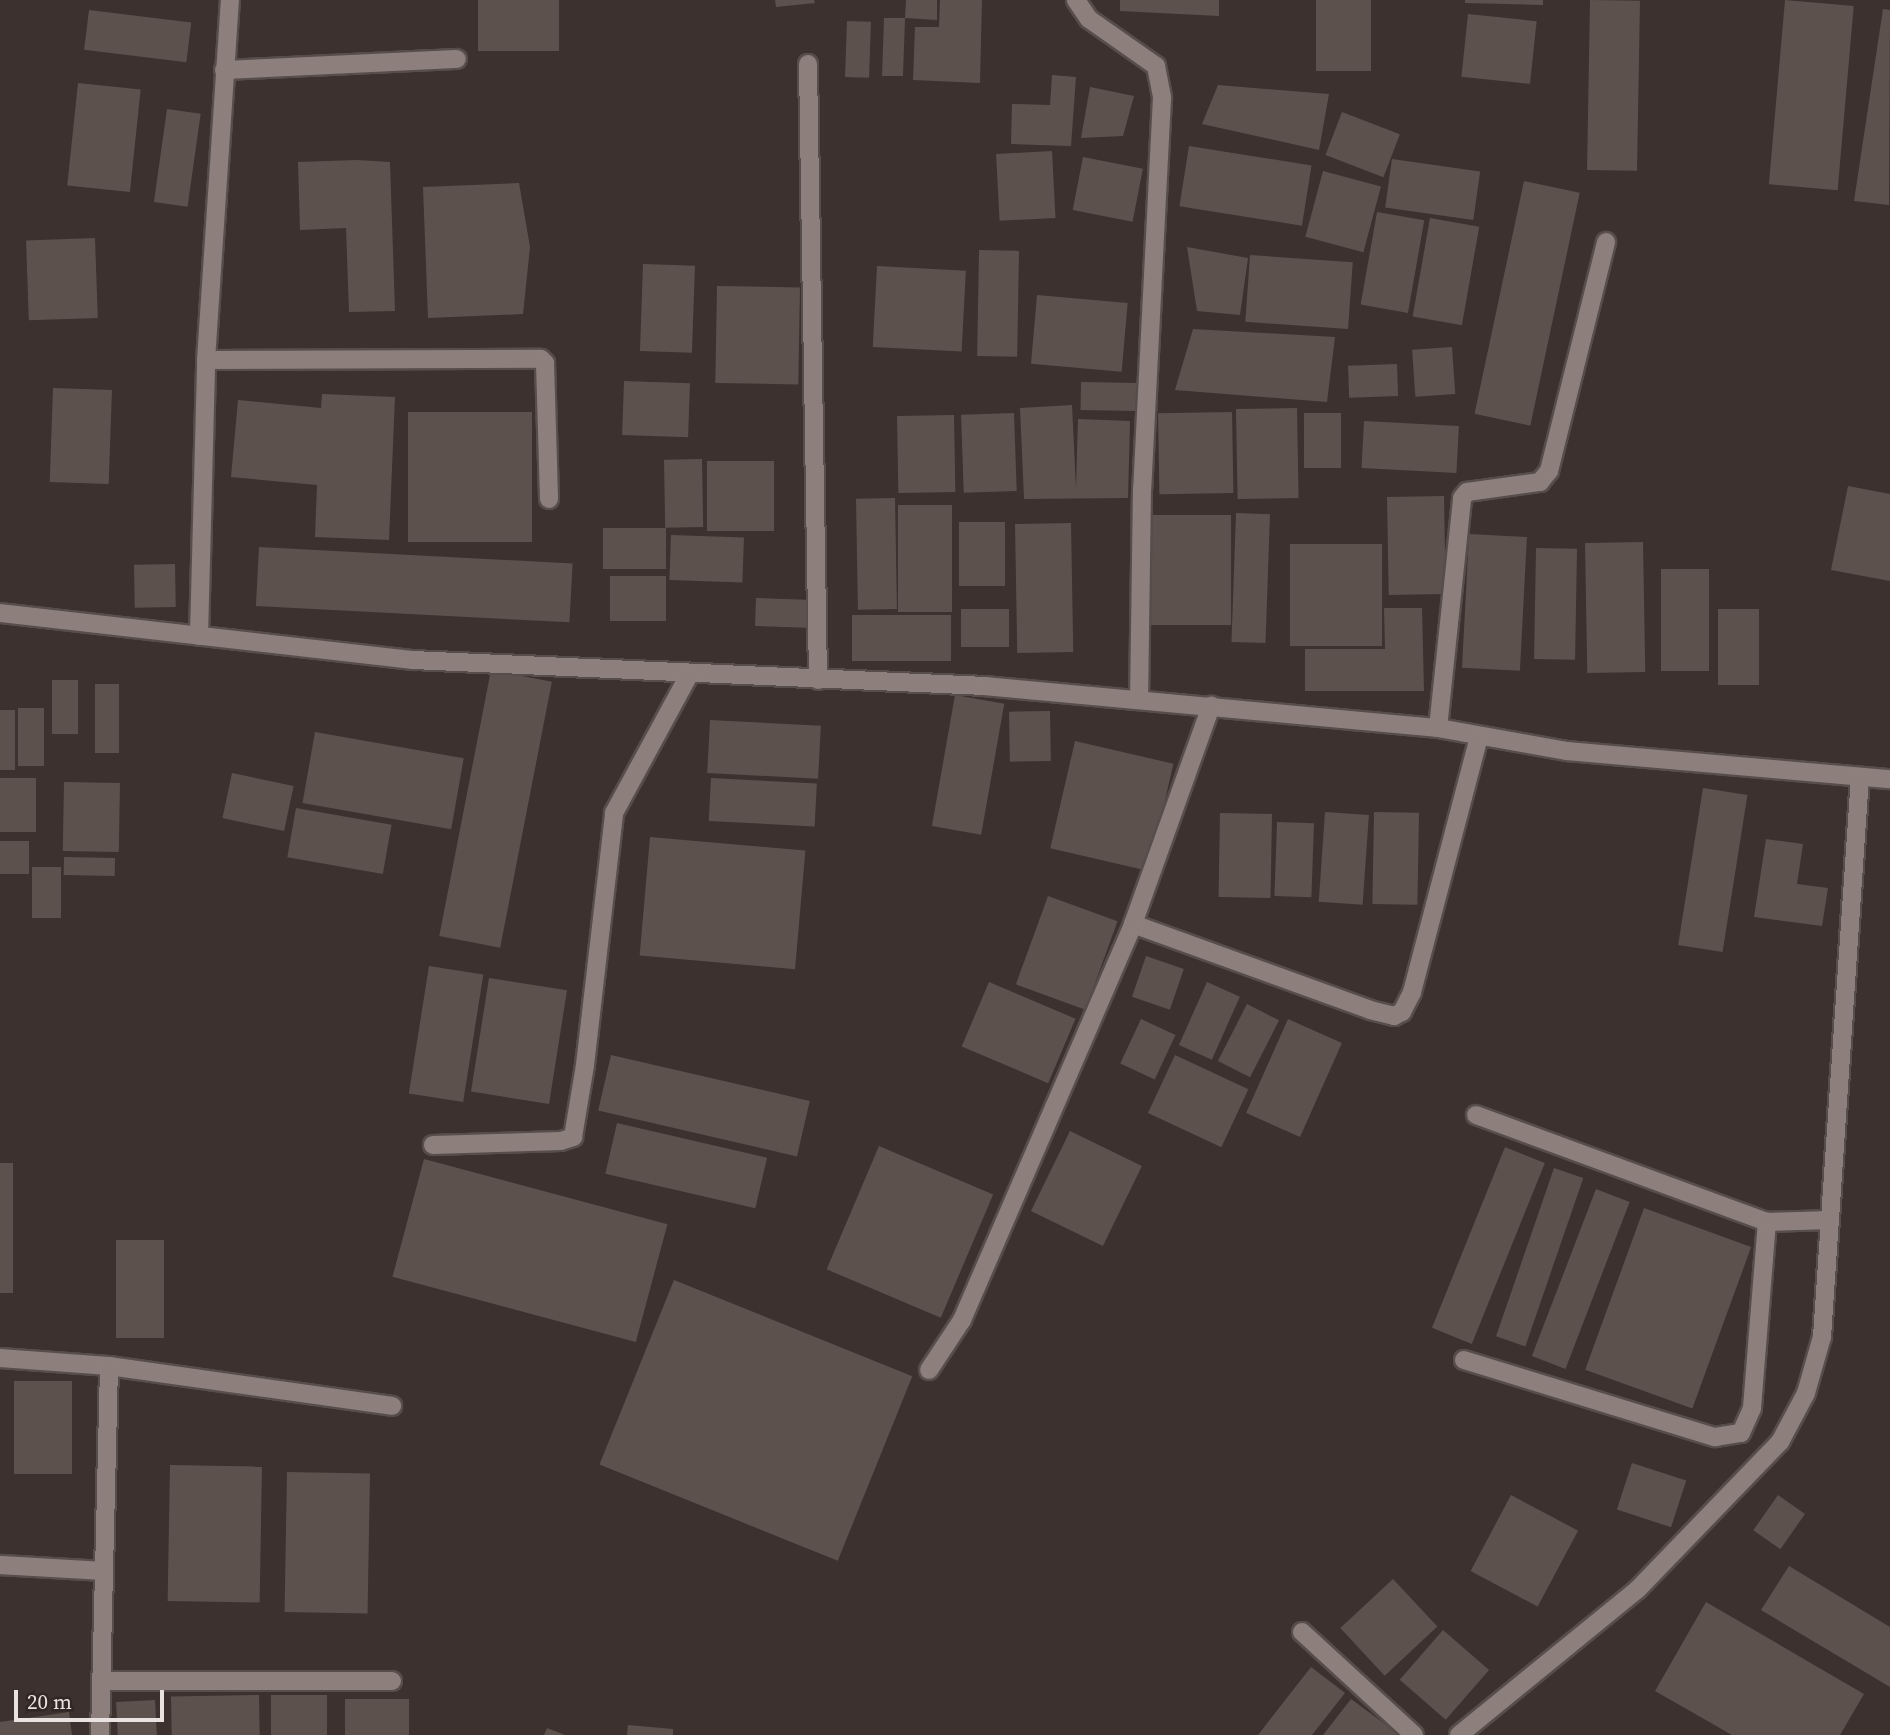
<!DOCTYPE html>
<style>
body{margin:0}
#map{position:relative;width:1890px;height:1735px;overflow:hidden;background:#3c312e;font-family:"Source Serif 4",serif}
div>[style]{position:absolute}
[style*='--x']{left:calc(var(--x)*1px);top:calc(var(--y)*1px);width:calc(var(--w)*1px);rotate:calc(var(--a)*1deg)}
.building>*{inset:0;background:#5d514d;transform-origin:0 0}
.roads{filter:drop-shadow(2px 0 #574d4b) drop-shadow(-2px 0 #574d4b) drop-shadow(0 2px #574d4b) drop-shadow(0 -2px #574d4b)}
.lane>*{height:18px;margin:-9px;padding:0 9px;transform-origin:9px;border-radius:9px;background:#8d807c}
.street>*{height:18px;margin:-9px;padding:0 9px;transform-origin:9px;border-radius:9px;background:#8d807c}
span{translate:-50% -50%;white-space:nowrap;text-align:center;line-height:1.15;-webkit-text-stroke:6px #322724;paint-order:stroke}
.scale{position:absolute;left:14px;top:1690px;width:150px;height:32px;box-sizing:border-box;border:4px solid #eae2e0;border-top:0;padding-left:9px;font-size:21px;line-height:24px;white-space:nowrap;color:#eae2e0;-webkit-text-stroke:5px #322724;paint-order:stroke}
</style>
<div id="map">
<div class="building">
<div style="left:478px;top:0;width:81px;height:51px"></div>
<div style="clip-path:polygon(775px 0,814px 0,815px 3px,776px 7px)"></div>
<div style="clip-path:polygon(906px 0,937px 0,937px 20px,905px 18px,903px 76px,882px 76px,884px 18px,905px 18px)"></div>
<div style="clip-path:polygon(940px 0,982px 0,980px 83px,913px 80px,915px 27px,939px 27px)"></div>
<div style="clip-path:polygon(1120px 0,1219px 0,1219px 16px,1120px 11px)"></div>
<div style="left:1316px;top:0;width:55px;height:71px"></div>
<div style="clip-path:polygon(1465px 0,1543px 0,1543px 5px,1465px 3px)"></div>
<div style="left:1590px;top:0;width:50px;height:170px;rotate:1deg"></div>
<div style="left:1785px;top:0;width:69px;height:185px;rotate:5deg"></div>
<div style="clip-path:polygon(1883px 9px,1890px 10px,1889px 205px,1854px 201px)"></div>
<div style="left:89px;top:10px;width:103px;height:40px;rotate:7deg"></div>
<div style="left:1468px;top:14px;width:69px;height:63px;rotate:6deg"></div>
<div style="left:847px;top:21px;width:24px;height:56px;rotate:2deg"></div>
<div style="clip-path:polygon(1052px 75px,1076px 77px,1071px 146px,1011px 144px,1012px 104px,1050px 105px)"></div>
<div style="left:78px;top:83px;width:63px;height:103px;rotate:6deg"></div>
<div style="clip-path:polygon(1218px 85px,1329px 94px,1319px 150px,1202px 124px)"></div>
<div style="clip-path:polygon(1090px 87px,1134px 96px,1123px 136px,1081px 138px)"></div>
<div style="left:167px;top:109px;width:34px;height:94px;rotate:8deg"></div>
<div style="left:1342px;top:112px;width:62px;height:46px;rotate:21deg"></div>
<div style="left:1189px;top:146px;width:124px;height:61px;rotate:9deg"></div>
<div style="left:1052px;top:151px;width:67px;height:56px;rotate:87deg"></div>
<div style="left:1083px;top:157px;width:61px;height:54px;rotate:11deg"></div>
<div style="left:1392px;top:159px;width:89px;height:49px;rotate:8deg"></div>
<div style="clip-path:polygon(357px 160px,390px 162px,395px 311px,349px 312px,346px 228px,300px 230px,298px 162px)"></div>
<div style="left:1323px;top:171px;width:60px;height:68px;rotate:15deg"></div>
<div style="left:1524px;top:181px;width:57px;height:238px;rotate:12deg"></div>
<div style="clip-path:polygon(519px 183px,530px 247px,523px 314px,428px 318px,423px 187px)"></div>
<div style="left:1377px;top:212px;width:48px;height:94px;rotate:10deg"></div>
<div style="left:1430px;top:218px;width:50px;height:100px;rotate:10deg"></div>
<div style="left:95px;top:238px;width:80px;height:69px;rotate:88deg"></div>
<div style="clip-path:polygon(1187px 247px,1248px 258px,1240px 315px,1197px 311px)"></div>
<div style="left:979px;top:250px;width:40px;height:106px;rotate:1deg"></div>
<div style="left:1250px;top:255px;width:103px;height:67px;rotate:4deg"></div>
<div style="left:643px;top:264px;width:52px;height:87px;rotate:2deg"></div>
<div style="left:877px;top:266px;width:89px;height:81px;rotate:3deg"></div>
<div style="left:717px;top:286px;width:83px;height:97px;rotate:1deg"></div>
<div style="left:1037px;top:295px;width:91px;height:69px;rotate:5deg"></div>
<div style="clip-path:polygon(1193px 329px,1335px 337px,1327px 402px,1175px 390px)"></div>
<div style="left:1452px;top:347px;width:47px;height:40px;rotate:86deg"></div>
<div style="left:1397px;top:364px;width:32px;height:49px;rotate:88deg"></div>
<div style="left:624px;top:381px;width:66px;height:54px;rotate:2deg"></div>
<div style="left:1081px;top:382px;width:56px;height:28px;rotate:1deg"></div>
<div style="left:53px;top:388px;width:59px;height:94px;rotate:2deg"></div>
<div style="clip-path:polygon(322px 394px,395px 397px,389px 540px,315px 537px,317px 485px,231px 477px,238px 400px,321px 408px)"></div>
<div style="clip-path:polygon(1072px 405px,1076px 489px,1078px 419px,1130px 421px,1128px 498px,1024px 499px,1020px 408px)"></div>
<div style="left:1297px;top:408px;width:90px;height:61px;rotate:89deg"></div>
<div style="left:532px;top:412px;width:130px;height:124px;rotate:90deg"></div>
<div style="left:1232px;top:412px;width:81px;height:74px;rotate:89deg"></div>
<div style="left:1014px;top:413px;width:78px;height:53px;rotate:88deg"></div>
<div style="left:1304px;top:413px;width:37px;height:55px"></div>
<div style="left:954px;top:415px;width:77px;height:57px;rotate:89deg"></div>
<div style="left:1364px;top:421px;width:95px;height:47px;rotate:3deg"></div>
<div style="left:702px;top:459px;width:68px;height:38px;rotate:89deg"></div>
<div style="left:707px;top:461px;width:67px;height:70px"></div>
<div style="clip-path:polygon(1848px 486px,1890px 494px,1890px 581px,1831px 570px)"></div>
<div style="left:1444px;top:496px;width:98px;height:57px;rotate:89deg"></div>
<div style="left:895px;top:498px;width:111px;height:39px;rotate:89deg"></div>
<div style="left:898px;top:505px;width:54px;height:107px"></div>
<div style="left:1236px;top:513px;width:34px;height:129px;rotate:2deg"></div>
<div style="left:1148px;top:515px;width:83px;height:110px"></div>
<div style="left:959px;top:522px;width:46px;height:64px"></div>
<div style="left:1071px;top:523px;width:129px;height:56px;rotate:89deg"></div>
<div style="left:666px;top:528px;width:41px;height:63px;rotate:90deg"></div>
<div style="left:1469px;top:534px;width:58px;height:134px;rotate:3deg"></div>
<div style="left:671px;top:535px;width:73px;height:45px;rotate:2deg"></div>
<div style="left:1643px;top:542px;width:130px;height:58px;rotate:89deg"></div>
<div style="left:1290px;top:544px;width:92px;height:102px"></div>
<div style="left:259px;top:547px;width:314px;height:59px;rotate:3deg"></div>
<div style="left:1536px;top:548px;width:41px;height:111px;rotate:1deg"></div>
<div style="left:175px;top:564px;width:43px;height:41px;rotate:89deg"></div>
<div style="left:1661px;top:569px;width:48px;height:102px"></div>
<div style="left:666px;top:576px;width:45px;height:56px;rotate:90deg"></div>
<div style="left:756px;top:598px;width:58px;height:28px;rotate:2deg"></div>
<div style="clip-path:polygon(1384px 608px,1422px 608px,1424px 691px,1305px 691px,1305px 649px,1385px 649px)"></div>
<div style="left:961px;top:609px;width:48px;height:38px"></div>
<div style="left:1718px;top:609px;width:41px;height:76px"></div>
<div style="left:951px;top:615px;width:46px;height:99px;rotate:90deg"></div>
<div style="left:491px;top:670px;width:62px;height:271px;rotate:11deg"></div>
<div style="left:52px;top:680px;width:26px;height:54px"></div>
<div style="left:95px;top:684px;width:24px;height:69px"></div>
<div style="left:955px;top:695px;width:50px;height:133px;rotate:10deg"></div>
<div style="left:18px;top:708px;width:26px;height:58px"></div>
<div style="left:0;top:710px;width:15px;height:60px"></div>
<div style="left:1050px;top:711px;width:50px;height:41px;rotate:89deg"></div>
<div style="left:710px;top:720px;width:111px;height:53px;rotate:3deg"></div>
<div style="left:315px;top:732px;width:151px;height:72px;rotate:10deg"></div>
<div style="left:1075px;top:741px;width:101px;height:110px;rotate:13deg"></div>
<div style="left:232px;top:773px;width:63px;height:46px;rotate:12deg"></div>
<div style="left:0;top:778px;width:36px;height:54px"></div>
<div style="left:711px;top:778px;width:106px;height:43px;rotate:3deg"></div>
<div style="left:64px;top:782px;width:56px;height:69px;rotate:1deg"></div>
<div style="left:1703px;top:788px;width:45px;height:159px;rotate:9deg"></div>
<div style="left:296px;top:808px;width:97px;height:50px;rotate:10deg"></div>
<div style="left:1325px;top:812px;width:44px;height:90px;rotate:4deg"></div>
<div style="left:1374px;top:812px;width:45px;height:92px;rotate:1deg"></div>
<div style="left:1220px;top:813px;width:52px;height:84px;rotate:1deg"></div>
<div style="left:1277px;top:822px;width:37px;height:74px;rotate:2deg"></div>
<div style="left:650px;top:837px;width:156px;height:119px;rotate:5deg"></div>
<div style="clip-path:polygon(1766px 839px,1803px 844px,1797px 884px,1828px 888px,1822px 926px,1754px 917px)"></div>
<div style="left:0;top:841px;width:29px;height:33px"></div>
<div style="left:64px;top:857px;width:51px;height:18px;rotate:1deg"></div>
<div style="left:32px;top:867px;width:29px;height:51px"></div>
<div style="left:1048px;top:896px;width:74px;height:94px;rotate:20deg"></div>
<div style="left:1146px;top:956px;width:40px;height:43px;rotate:19deg"></div>
<div style="left:429px;top:966px;width:55px;height:129px;rotate:9deg"></div>
<div style="left:489px;top:978px;width:79px;height:115px;rotate:9deg"></div>
<div style="left:989px;top:982px;width:94px;height:70px;rotate:23deg"></div>
<div style="left:1207px;top:982px;width:36px;height:69px;rotate:24deg"></div>
<div style="left:1247px;top:1004px;width:36px;height:64px;rotate:27deg"></div>
<div style="left:1141px;top:1019px;width:38px;height:49px;rotate:25deg"></div>
<div style="left:1288px;top:1019px;width:59px;height:103px;rotate:24deg"></div>
<div style="left:611px;top:1055px;width:204px;height:57px;rotate:13deg"></div>
<div style="left:1175px;top:1055px;width:81px;height:64px;rotate:25deg"></div>
<div style="left:617px;top:1123px;width:154px;height:52px;rotate:13deg"></div>
<div style="left:1070px;top:1131px;width:80px;height:89px;rotate:26deg"></div>
<div style="left:879px;top:1146px;width:124px;height:134px;rotate:23deg"></div>
<div style="left:1505px;top:1147px;width:43px;height:195px;rotate:22deg"></div>
<div style="left:424px;top:1159px;width:252px;height:122px;rotate:15deg"></div>
<div style="left:0;top:1163px;width:13px;height:130px"></div>
<div style="left:1554px;top:1168px;width:31px;height:178px;rotate:19deg"></div>
<div style="left:1596px;top:1189px;width:36px;height:179px;rotate:21deg"></div>
<div style="left:1644px;top:1208px;width:114px;height:172px;rotate:20deg"></div>
<div style="left:116px;top:1240px;width:48px;height:98px"></div>
<div style="left:674px;top:1280px;width:257px;height:199px;rotate:22deg"></div>
<div style="left:14px;top:1381px;width:58px;height:93px"></div>
<div style="left:1632px;top:1463px;width:57px;height:49px;rotate:18deg"></div>
<div style="left:170px;top:1465px;width:92px;height:136px;rotate:1deg"></div>
<div style="left:287px;top:1472px;width:83px;height:140px;rotate:1deg"></div>
<div style="left:1511px;top:1495px;width:76px;height:86px;rotate:28deg"></div>
<div style="left:1778px;top:1495px;width:33px;height:43px;rotate:35deg"></div>
<div style="clip-path:polygon(1789px 1566px,1890px 1627px,1890px 1687px,1761px 1610px)"></div>
<div style="left:1393px;top:1579px;width:65px;height:72px;rotate:47deg"></div>
<div style="clip-path:polygon(1706px 1602px,1864px 1694px,1840px 1735px,1732px 1735px,1655px 1691px)"></div>
<div style="left:1443px;top:1630px;width:61px;height:66px;rotate:41deg"></div>
<div style="clip-path:polygon(1311px 1667px,1345px 1693px,1312px 1735px,1258px 1735px)"></div>
<div style="left:259px;top:1695px;width:40px;height:88px;rotate:89deg"></div>
<div style="left:271px;top:1695px;width:56px;height:40px"></div>
<div style="left:345px;top:1699px;width:64px;height:36px"></div>
<div style="clip-path:polygon(1351px 1699px,1400px 1735px,1323px 1735px)"></div>
<div style="left:155px;top:1700px;width:35px;height:39px;rotate:87deg"></div>
<div style="clip-path:polygon(69px 1712px,72px 1735px,0 1735px,0 1722px)"></div>
<div style="clip-path:polygon(628px 1725px,673px 1729px,673px 1735px,627px 1735px)"></div>
<div style="clip-path:polygon(547px 1728px,565px 1735px,544px 1735px)"></div>
</div>
<div class="roads">
<div class="lane">
<div style="--x:1476;--y:1115;--w:310;--a:20.2"></div>
<div style="--x:1464;--y:1360;--w:263;--a:17.1"></div>
<div style="--x:1715;--y:1437;--w:26;--a:-9"></div>
<div style="--x:1741;--y:1433;--w:27;--a:-66"></div>
<div style="--x:1752;--y:1408;--w:187;--a:-85.4"></div>
<div style="--x:1767;--y:1222;--w:63;--a:-1.8"></div>
</div>
<div class="street">
<div style="--x:1076;--y:0;--w:23;--a:56"></div>
<div style="--x:1089;--y:19;--w:82;--a:35"></div>
<div style="--x:1156;--y:66;--w:33;--a:79"></div>
<div style="--x:1162;--y:98;--w:392;--a:92.9"></div>
<div style="--x:1142;--y:489;--w:211;--a:90.8"></div>
<div style="--x:808;--y:64;--w:616;--a:89.07"></div>
<div style="--x:224;--y:70;--w:233;--a:-2.7"></div>
<div style="--x:206;--y:360;--w:335;--a:-0.2"></div>
<div style="--x:541;--y:359;--w:6;--a:45"></div>
<div style="--x:545;--y:363;--w:136;--a:88.3"></div>
<div style="--x:0;--y:613;--w:416;--a:6.5"></div>
<div style="--x:413;--y:660;--w:573;--a:2.6"></div>
<div style="--x:985;--y:686;--w:455;--a:5.3"></div>
<div style="--x:1438;--y:728;--w:131;--a:10.1"></div>
<div style="--x:1567;--y:751;--w:324;--a:5"></div>
<div style="--x:199;--y:636;--w:276;--a:-88.5"></div>
<div style="--x:206;--y:360;--w:361;--a:-86.2"></div>
<div style="--x:1438;--y:728;--w:231;--a:-84"></div>
<div style="--x:1462;--y:498;--w:8;--a:-50"></div>
<div style="--x:1467;--y:492;--w:74;--a:-7.8"></div>
<div style="--x:1540;--y:482;--w:14;--a:-51"></div>
<div style="--x:1549;--y:471;--w:236;--a:-76"></div>
<div style="--x:1133;--y:924;--w:252;--a:19.9"></div>
<div style="--x:1370;--y:1010;--w:25;--a:14"></div>
<div style="--x:1394;--y:1016;--w:9;--a:-27"></div>
<div style="--x:1402;--y:1012;--w:22;--a:-63"></div>
<div style="--x:1412;--y:992;--w:264;--a:-75.3"></div>
<div style="--x:433;--y:1145;--w:128;--a:-1.8"></div>
<div style="--x:561;--y:1141;--w:13;--a:-18"></div>
<div style="--x:573;--y:1137;--w:73;--a:-80.5"></div>
<div style="--x:585;--y:1065;--w:254;--a:-83.4"></div>
<div style="--x:614;--y:813;--w:159;--a:-61.5"></div>
<div style="--x:0;--y:1358;--w:109;--a:4.2"></div>
<div style="--x:109;--y:1366;--w:286;--a:8"></div>
<div style="--x:929;--y:1370;--w:60;--a:-56.6"></div>
<div style="--x:962;--y:1320;--w:431;--a:-66.6"></div>
<div style="--x:1133;--y:924;--w:232;--a:-70.3"></div>
<div style="--x:0;--y:1565;--w:104;--a:3.3"></div>
<div style="--x:1302;--y:1632;--w:152;--a:42.6"></div>
<div style="--x:101;--y:1681;--w:291;--a:0"></div>
<div style="--x:100;--y:1735;--w:369;--a:-88.6"></div>
<div style="--x:1459;--y:1735;--w:230;--a:-39.2"></div>
<div style="--x:1637;--y:1590;--w:206;--a:-46"></div>
<div style="--x:1780;--y:1442;--w:55;--a:-62"></div>
<div style="--x:1806;--y:1393;--w:58;--a:-74.1"></div>
<div style="--x:1822;--y:1337;--w:561;--a:-86.12"></div>
</div>
</div>
<div class="scale">20 m</div>
</div>
